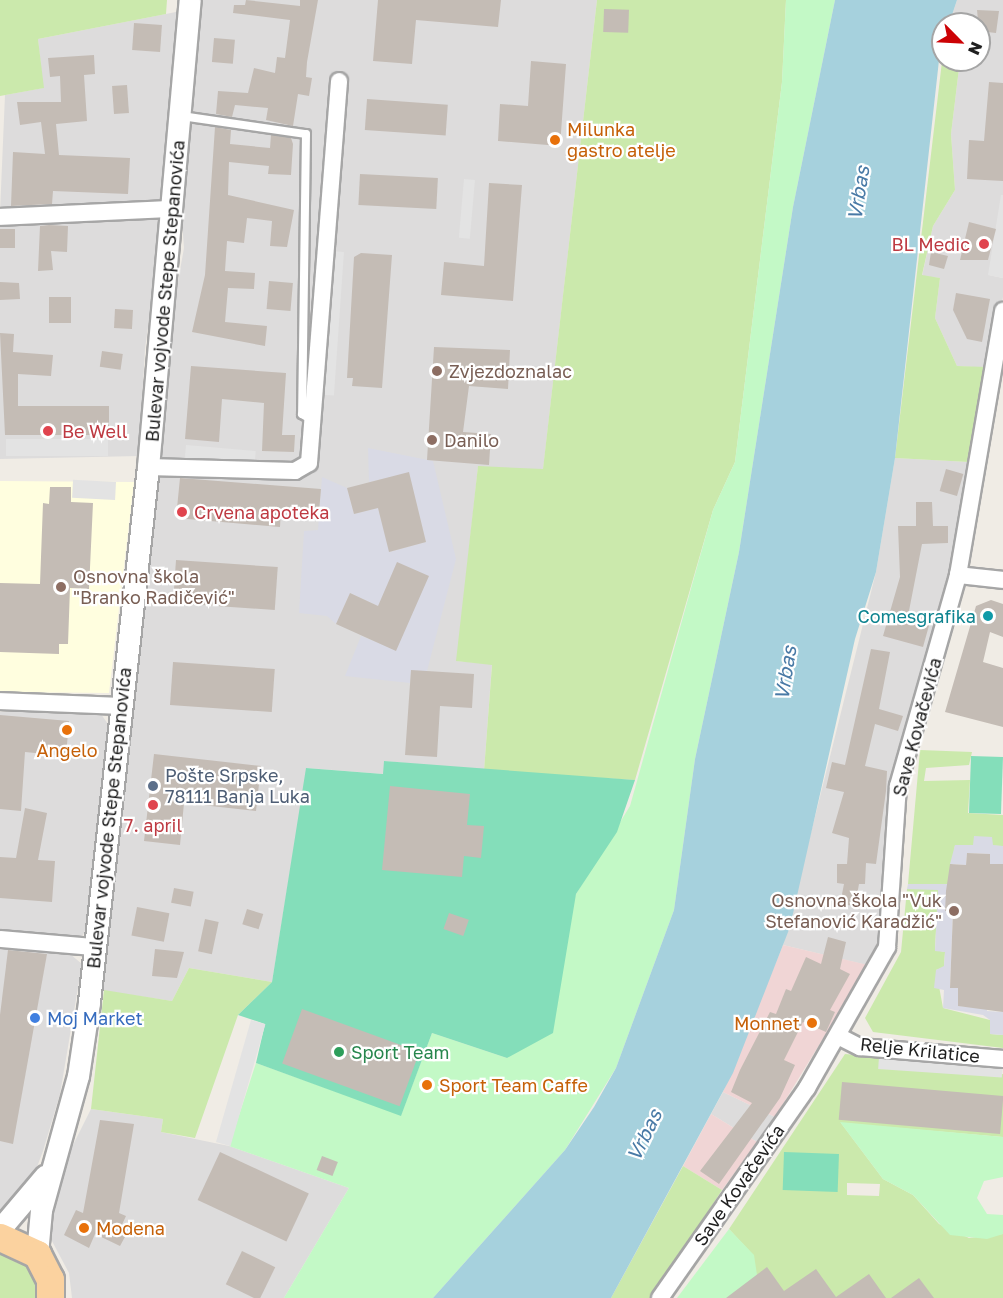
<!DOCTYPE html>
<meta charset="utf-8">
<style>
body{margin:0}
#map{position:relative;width:1003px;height:1298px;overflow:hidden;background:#f0ece5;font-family:"Golos Text",sans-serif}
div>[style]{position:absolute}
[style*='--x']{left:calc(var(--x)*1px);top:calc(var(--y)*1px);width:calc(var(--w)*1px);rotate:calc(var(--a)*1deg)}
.residential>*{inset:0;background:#dddcdc}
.commercial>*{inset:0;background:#f0d5d5}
.education>*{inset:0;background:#fffedf}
.grass>*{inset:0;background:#cbe9ac}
.park>*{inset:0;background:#c3f9c6}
.pitch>*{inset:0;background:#84deba;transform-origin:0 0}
.parking>*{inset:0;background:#e3e3e3;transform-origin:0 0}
.plaza>*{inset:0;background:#d9dae5}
.water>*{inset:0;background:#a6d1dd}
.building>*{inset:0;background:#c4bcb5;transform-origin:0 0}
.roads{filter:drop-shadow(2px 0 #a6a6a6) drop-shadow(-2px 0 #a6a6a6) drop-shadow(0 2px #a6a6a6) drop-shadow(0 -2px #a6a6a6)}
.service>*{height:8px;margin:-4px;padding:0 4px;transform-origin:4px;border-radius:4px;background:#fff}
.minor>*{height:16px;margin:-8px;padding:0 8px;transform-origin:8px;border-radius:8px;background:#fff}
.tertiary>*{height:21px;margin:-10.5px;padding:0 10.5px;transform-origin:10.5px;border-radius:10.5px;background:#fff}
.primary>*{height:27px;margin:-13.5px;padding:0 13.5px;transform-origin:13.5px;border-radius:13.5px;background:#fbd29f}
.dots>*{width:16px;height:16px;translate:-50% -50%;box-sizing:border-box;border:3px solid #fff;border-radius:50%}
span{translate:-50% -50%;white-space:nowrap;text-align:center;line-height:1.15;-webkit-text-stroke:4.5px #fff;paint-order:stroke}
.food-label{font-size:18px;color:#c56008}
.left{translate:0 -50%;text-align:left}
.right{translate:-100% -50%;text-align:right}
.health-label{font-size:18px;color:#be3a42}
.street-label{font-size:18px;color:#1f1f1f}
.education-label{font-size:18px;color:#785e54}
.culture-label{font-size:18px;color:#0d838f}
.service-label{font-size:18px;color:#4e5e75}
.shop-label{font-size:18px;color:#366cbe}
.leisure-label{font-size:18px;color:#27864d}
.water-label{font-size:20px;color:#497aa6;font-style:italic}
.north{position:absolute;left:931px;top:12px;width:60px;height:60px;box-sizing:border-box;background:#fff;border:2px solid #a5a5a5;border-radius:50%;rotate:114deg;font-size:16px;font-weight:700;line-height:24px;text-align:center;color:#1f1f1f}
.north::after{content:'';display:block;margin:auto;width:21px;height:27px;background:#cc0205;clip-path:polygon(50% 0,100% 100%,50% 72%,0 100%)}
</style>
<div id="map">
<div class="residential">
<div style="clip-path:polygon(200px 0,597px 0,543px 470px,478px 467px,457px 661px,492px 664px,484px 771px,385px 761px,384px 774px,307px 768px,272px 982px,189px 968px,172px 1001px,97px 990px,173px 309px,184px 248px,181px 208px)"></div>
<div style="clip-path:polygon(957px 0,1003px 0,1003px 195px,989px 275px,1003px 278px,1003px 297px,990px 368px,957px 366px,935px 318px,940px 278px,922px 276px,933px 226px,955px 190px,951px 134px,960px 60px,979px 60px,979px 24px,949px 24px)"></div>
<div style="clip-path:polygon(181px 11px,164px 205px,0 212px,5px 95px,43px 88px,38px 39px)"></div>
<div style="clip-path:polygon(147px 216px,163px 219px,145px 349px,139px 456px,0 459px,0 226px)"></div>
<div style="clip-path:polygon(895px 458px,969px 462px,958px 544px,917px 703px,885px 931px,875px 967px,783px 945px,876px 572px)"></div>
<div style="clip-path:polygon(0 712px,91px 712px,101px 714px,110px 727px,88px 926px,81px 938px,0 936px)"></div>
<div style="clip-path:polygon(0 949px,70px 954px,82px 964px,60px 1094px,43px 1151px,28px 1191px,0 1218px)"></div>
<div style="clip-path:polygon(723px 1092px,775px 1117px,757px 1142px,711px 1114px)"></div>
<div style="clip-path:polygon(91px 1109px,163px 1119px,161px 1132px,229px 1146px,349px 1188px,284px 1298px,72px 1298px,69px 1273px,45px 1228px,61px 1169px)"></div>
</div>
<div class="commercial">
<div style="clip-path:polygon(783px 945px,868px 965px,775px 1117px,723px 1092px)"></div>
<div style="clip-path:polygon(711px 1114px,757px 1142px,722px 1190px,683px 1166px)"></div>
</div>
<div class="education">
<div style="clip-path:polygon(0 481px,134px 482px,109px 693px,0 692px)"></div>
</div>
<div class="grass">
<div style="clip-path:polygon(0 0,167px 0,166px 14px,38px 39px,44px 88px,0 96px)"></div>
<div style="clip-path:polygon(597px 0,786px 0,782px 82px,735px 462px,713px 510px,635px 780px,484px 771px,492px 665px,456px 661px,478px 466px,543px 469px)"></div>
<div style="clip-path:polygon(943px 53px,943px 60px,960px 60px,951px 134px,955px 190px,933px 226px,922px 275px,940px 278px,935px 318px,957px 366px,987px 367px,969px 462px,895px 458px)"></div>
<div style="clip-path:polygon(920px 750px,972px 752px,969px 765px,926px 768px,924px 781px,970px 780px,968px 813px,1003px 815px,1003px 846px,955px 845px,950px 884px,908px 884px)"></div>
<div style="clip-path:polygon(907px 889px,938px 889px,935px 950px,945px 952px,944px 967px,936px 970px,943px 1008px,990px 1020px,990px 1034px,1003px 1035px,1003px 1048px,873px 1032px,865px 1018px,901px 952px)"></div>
<div style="clip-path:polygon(189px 968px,272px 982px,238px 1015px,195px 1138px,161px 1132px,163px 1119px,91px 1109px,104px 990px,172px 1001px)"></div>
<div style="clip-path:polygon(evenodd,845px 1054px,879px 1057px,880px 1068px,1003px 1074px,1003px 1137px,841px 1123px,883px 1179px,913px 1195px,939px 1224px,969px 1238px,1003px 1234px,1003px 1298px,738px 1298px,753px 1255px,729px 1229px,845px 1054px,847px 1183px,880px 1184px,879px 1196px,847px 1195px,847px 1183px)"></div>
<div style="clip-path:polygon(683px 1166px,722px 1190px,652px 1298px,611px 1298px)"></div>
<div style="clip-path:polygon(0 1253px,25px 1263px,36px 1285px,36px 1298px,0 1298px)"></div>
</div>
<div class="park">
<div style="clip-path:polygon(786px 0,835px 0,793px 207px,739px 552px,695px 759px,674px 910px,616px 1068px,565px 1150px,433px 1298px,284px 1298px,349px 1188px,229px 1146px,256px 1063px,401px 1115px,432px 1033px,507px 1058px,576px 894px,630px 806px,713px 510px,735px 462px,782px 82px)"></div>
<div style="clip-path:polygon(840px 1122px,1003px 1137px,1003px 1177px,984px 1181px,977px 1198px,987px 1214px,1003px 1215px,1003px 1234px,987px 1239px,950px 1235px,913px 1195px,883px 1179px)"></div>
<div style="clip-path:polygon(729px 1229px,754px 1255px,757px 1275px,738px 1298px,677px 1298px)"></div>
</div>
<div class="pitch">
<div style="left:971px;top:756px;width:32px;height:57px;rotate:2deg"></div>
<div style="clip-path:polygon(384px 761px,635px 780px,617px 832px,576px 894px,553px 1033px,507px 1058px,432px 1033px,401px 1116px,256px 1063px,265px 1024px,238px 1015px,272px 982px,306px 768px,383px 774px)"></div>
<div style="left:784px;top:1152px;width:55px;height:38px;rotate:2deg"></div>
</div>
<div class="parking">
<div style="left:464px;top:179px;width:11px;height:59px;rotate:5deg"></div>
<div style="clip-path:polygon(1001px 195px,1003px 195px,1003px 278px,988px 275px)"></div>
<div style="left:331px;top:251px;width:13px;height:144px;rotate:4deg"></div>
<div style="left:6px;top:439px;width:102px;height:17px"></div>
<div style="left:186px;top:445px;width:70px;height:13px;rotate:5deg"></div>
<div style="left:116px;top:482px;width:18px;height:43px;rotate:93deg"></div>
<div style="left:251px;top:1020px;width:15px;height:127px;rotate:16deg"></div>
<div style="left:879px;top:1057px;width:124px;height:12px;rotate:4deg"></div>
</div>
<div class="plaza">
<div style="clip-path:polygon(368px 448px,433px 461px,456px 559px,427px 671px,411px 671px,410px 683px,345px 676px,361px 636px,396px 650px,378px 606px,350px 593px,336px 624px,327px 616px,299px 613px,304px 531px,318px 530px,322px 477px,347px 488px,354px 514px,378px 508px,390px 552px,426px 542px,409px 473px,369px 482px)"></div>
<div style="clip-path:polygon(974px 836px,992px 837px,993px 845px,1003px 846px,1003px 864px,990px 864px,990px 854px,967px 853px,966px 865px,950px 864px,955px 845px,973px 845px)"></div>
<div style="clip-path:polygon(908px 884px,950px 884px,945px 911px,953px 911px,950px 987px,958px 988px,958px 1006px,977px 1007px,988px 992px,987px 1011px,1003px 1012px,1003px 1035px,990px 1034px,990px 1020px,983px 1015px,943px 1008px,944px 990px,934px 988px,936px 970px,944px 966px,945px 952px,935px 951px,938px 890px,907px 889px)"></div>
</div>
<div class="water">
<div style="clip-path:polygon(835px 0,957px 0,949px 24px,943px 24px,895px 458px,876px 572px,855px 639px,790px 927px,733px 1073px,611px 1298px,433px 1298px,565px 1150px,594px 1107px,616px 1068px,674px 910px,695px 759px,739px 552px,793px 207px)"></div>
</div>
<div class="building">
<div style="clip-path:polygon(246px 0,300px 6px,300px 0,318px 0,307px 62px,306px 77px,312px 78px,309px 96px,298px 94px,293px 126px,266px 120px,268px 108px,235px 105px,232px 117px,216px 114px,218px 91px,248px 93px,254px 68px,275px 73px,277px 57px,285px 58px,290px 20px,233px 13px,234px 5px,245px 5px)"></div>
<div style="clip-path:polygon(378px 0,501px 0,498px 27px,416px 20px,412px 64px,373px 61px)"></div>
<div style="left:604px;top:9px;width:25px;height:23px;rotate:2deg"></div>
<div style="clip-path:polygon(977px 10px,999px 11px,996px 33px,979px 31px)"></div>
<div style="left:134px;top:23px;width:28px;height:27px;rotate:4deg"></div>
<div style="left:214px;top:38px;width:21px;height:24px;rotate:5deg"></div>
<div style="clip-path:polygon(94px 55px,95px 74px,84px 75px,87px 121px,56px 124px,59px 155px,130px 158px,128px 194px,53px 191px,52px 204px,11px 206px,13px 152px,45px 154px,41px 122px,20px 125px,17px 102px,61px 102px,60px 76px,50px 77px,48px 58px)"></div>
<div style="clip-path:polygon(531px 61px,566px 64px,560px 146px,498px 141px,500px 104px,528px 106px)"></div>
<div style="clip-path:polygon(989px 82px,1003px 83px,1003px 181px,967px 179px,969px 140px,984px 141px)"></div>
<div style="left:127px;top:85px;width:28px;height:15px;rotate:86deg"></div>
<div style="left:367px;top:99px;width:81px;height:31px;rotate:4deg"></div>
<div style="clip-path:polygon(215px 127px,231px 130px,230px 144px,270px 148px,271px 135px,291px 138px,293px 144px,291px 175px,268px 174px,269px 166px,229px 162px,228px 195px,294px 210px,287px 247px,270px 246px,272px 221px,247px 218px,244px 243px,227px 241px,225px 271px,255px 273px,254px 289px,228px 288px,225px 322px,267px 326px,265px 346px,192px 332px,205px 275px)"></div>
<div style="left:360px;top:174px;width:78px;height:31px;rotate:3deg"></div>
<div style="clip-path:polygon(489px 183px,522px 185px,513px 301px,441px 295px,444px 262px,484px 266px)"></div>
<div style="clip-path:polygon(969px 222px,996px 229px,988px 260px,960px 260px)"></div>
<div style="clip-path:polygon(49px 225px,68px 226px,67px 252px,51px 251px,53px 270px,38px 271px,40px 226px)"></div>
<div style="left:0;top:229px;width:15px;height:19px"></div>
<div style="clip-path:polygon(931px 252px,948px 256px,944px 269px,929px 265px)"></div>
<div style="clip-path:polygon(361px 253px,392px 255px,382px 388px,352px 386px,353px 378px,347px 378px,354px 257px)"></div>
<div style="left:269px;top:281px;width:24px;height:28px;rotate:5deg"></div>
<div style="clip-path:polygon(0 282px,19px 283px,20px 299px,0 300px)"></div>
<div style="clip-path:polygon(956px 293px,990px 299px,982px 342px,967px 339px,953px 310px)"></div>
<div style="left:49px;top:297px;width:22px;height:26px"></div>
<div style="left:115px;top:309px;width:18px;height:19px;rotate:3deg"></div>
<div style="clip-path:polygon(0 333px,14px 334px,13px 352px,53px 355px,51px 376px,18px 374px,18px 406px,109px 406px,109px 435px,5px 435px)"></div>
<div style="clip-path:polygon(434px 347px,510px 350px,508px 389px,469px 386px,463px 432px,491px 434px,489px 465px,427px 460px)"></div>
<div style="left:102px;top:351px;width:21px;height:16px;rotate:8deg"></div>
<div style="clip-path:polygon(191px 366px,286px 373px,282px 435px,295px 435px,294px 452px,262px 451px,264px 403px,222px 399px,219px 442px,185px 439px)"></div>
<div style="left:946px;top:469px;width:18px;height:23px;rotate:16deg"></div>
<div style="clip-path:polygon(409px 472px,426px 542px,389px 552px,378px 508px,354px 514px,347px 488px)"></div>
<div style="clip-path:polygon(180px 478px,321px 489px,319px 512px,281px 509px,280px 527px,176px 518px)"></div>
<div style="clip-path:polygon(50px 487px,71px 487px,71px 502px,93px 503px,89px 589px,70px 588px,68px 644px,59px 644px,59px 654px,0 652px,0 583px,40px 584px,43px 503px,49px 504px)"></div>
<div style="clip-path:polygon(916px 502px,932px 502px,933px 526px,948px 526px,948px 543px,922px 544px,908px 616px,930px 622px,923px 647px,883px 636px,900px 577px,898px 526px,916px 526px)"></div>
<div style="left:176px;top:560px;width:102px;height:43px;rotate:4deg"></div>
<div style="clip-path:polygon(397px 562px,429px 576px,396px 651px,336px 624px,350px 593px,378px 606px)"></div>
<div style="clip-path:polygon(991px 600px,1003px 604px,1003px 637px,990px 632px,983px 662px,1003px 668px,1003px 727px,945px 712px,976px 606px)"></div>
<div style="clip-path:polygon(871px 649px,890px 652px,879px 709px,903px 716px,898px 731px,875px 724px,865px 766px,887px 771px,886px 791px,876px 864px,866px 863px,865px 884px,859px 884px,855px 906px,840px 904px,844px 884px,837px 883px,837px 864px,847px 864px,849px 838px,832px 833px,844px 792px,826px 788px,832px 762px,845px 765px)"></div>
<div style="left:173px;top:662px;width:102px;height:43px;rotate:4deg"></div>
<div style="clip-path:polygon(411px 670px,474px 674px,472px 708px,440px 706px,437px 757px,405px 755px)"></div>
<div style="clip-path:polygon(0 715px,69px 721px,66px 756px,25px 752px,21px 811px,0 809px)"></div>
<div style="clip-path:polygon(154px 754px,261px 766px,256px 811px,184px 803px,180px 845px,144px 841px)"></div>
<div style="clip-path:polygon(390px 786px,470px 794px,467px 825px,484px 826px,481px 858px,464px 856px,462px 877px,382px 870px)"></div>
<div style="clip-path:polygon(25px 808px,47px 813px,38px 860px,55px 861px,52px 902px,0 898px,0 857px,16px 858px)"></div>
<div style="clip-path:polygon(967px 853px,990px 854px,990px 864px,1003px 864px,1003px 1012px,958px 1006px,958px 988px,950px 988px,953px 911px,945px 911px,946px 891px,950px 864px,966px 865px)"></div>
<div style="left:174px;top:888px;width:20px;height:15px;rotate:11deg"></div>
<div style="left:137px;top:907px;width:33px;height:29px;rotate:11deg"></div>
<div style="left:247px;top:909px;width:17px;height:16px;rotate:17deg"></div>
<div style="left:449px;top:913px;width:21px;height:17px;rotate:19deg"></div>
<div style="left:205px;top:919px;width:14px;height:33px;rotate:12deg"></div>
<div style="clip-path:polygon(828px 937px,846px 942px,840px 969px,850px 974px,830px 1010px,835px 1012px,826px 1032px,803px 1022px,784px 1060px,795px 1065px,780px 1098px,719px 1184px,700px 1171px,752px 1103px,731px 1092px,740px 1070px,770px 1012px,776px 1014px,786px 989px,791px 991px,806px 957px,821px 964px)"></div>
<div style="clip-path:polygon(155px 949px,184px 952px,177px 978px,152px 976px)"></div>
<div style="clip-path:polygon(8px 950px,47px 954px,13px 1144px,0 1141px,0 1015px)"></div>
<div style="left:302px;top:1009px;width:125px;height:58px;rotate:20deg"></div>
<div style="left:842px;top:1082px;width:162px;height:38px;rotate:5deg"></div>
<div style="clip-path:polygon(100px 1120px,134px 1124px,119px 1213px,126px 1216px,119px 1231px,126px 1235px,120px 1246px,95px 1234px,89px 1248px,64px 1235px,76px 1210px,83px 1213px)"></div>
<div style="left:220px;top:1152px;width:98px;height:53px;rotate:25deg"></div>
<div style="left:322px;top:1156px;width:17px;height:15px;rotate:21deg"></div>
<div style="left:242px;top:1251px;width:37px;height:37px;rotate:26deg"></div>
<div style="clip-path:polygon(767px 1267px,784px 1291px,816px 1269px,836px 1297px,869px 1274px,886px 1298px,726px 1298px)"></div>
<div style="clip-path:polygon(919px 1278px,934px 1298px,891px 1298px)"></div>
</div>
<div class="roads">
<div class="service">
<div style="--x:182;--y:116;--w:125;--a:8.3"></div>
<div style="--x:306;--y:134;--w:280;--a:90.8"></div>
<div style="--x:302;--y:414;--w:14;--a:30"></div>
</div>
<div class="minor">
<div style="--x:0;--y:217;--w:172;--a:-2.7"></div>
<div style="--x:148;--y:467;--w:147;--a:1.6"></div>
<div style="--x:295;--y:471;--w:16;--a:-30"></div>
<div style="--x:309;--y:463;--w:383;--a:-85.5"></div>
<div style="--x:958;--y:575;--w:45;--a:6.3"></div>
<div style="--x:0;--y:701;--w:120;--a:2.4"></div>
<div style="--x:0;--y:939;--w:94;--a:4.9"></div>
<div style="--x:838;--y:1036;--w:25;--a:27"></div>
<div style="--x:860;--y:1047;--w:144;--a:4.8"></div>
<div style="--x:660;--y:1298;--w:256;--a:-55"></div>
<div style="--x:807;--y:1088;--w:162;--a:-60.4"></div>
<div style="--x:887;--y:947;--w:161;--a:-86.1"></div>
<div style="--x:898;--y:786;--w:219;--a:-74.1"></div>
<div style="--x:958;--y:575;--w:268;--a:-80.3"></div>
</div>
<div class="tertiary">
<div style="--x:0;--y:1229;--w:70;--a:-49.7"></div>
<div style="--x:37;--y:1254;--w:44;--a:-84.8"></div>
<div style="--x:41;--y:1210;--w:139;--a:-74.6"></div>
<div style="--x:78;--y:1076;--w:75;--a:-81.5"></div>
<div style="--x:89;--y:1002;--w:538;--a:-83.71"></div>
<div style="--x:148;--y:467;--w:469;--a:-84.9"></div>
</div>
<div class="primary">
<div style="--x:0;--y:1237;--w:41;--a:24.7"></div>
<div style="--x:37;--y:1254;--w:28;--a:63"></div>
<div style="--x:50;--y:1279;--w:19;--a:90"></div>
</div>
</div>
<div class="dots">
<div style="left:555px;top:140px;background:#e8710a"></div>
<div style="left:984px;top:244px;background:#e0444e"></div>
<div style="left:437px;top:371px;background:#8d6e63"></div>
<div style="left:48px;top:431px;background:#e0444e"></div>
<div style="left:432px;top:440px;background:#8d6e63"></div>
<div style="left:182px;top:512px;background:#e0444e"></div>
<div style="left:61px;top:587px;background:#8d6e63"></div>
<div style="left:988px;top:616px;background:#0f9aa8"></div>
<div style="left:67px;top:730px;background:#e8710a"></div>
<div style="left:153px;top:786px;background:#5c6f8a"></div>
<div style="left:153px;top:805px;background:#e0444e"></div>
<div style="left:954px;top:911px;background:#8d6e63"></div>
<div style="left:35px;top:1018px;background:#3f7fe0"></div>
<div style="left:812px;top:1023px;background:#e8710a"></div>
<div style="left:339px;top:1052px;background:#2e9e5b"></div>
<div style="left:427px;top:1085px;background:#e8710a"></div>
<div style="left:84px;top:1228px;background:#e8710a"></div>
</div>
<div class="food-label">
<span class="left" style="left:567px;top:140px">Milunka<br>gastro atelje</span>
<span style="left:67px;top:750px">Angelo</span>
<span class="right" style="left:800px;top:1023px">Monnet</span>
<span class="left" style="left:439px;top:1085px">Sport Team Caffe</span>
<span class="left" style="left:96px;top:1228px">Modena</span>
</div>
<div class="health-label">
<span class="right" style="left:970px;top:244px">BL Medic</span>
<span class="left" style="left:62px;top:431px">Be Well</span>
<span class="left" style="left:194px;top:512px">Crvena apoteka</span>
<span style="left:153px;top:825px">7. april</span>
</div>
<div class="street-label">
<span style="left:165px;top:291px;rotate:-85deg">Bulevar vojvode Stepe Stepanovića</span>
<span style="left:917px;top:727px;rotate:-75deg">Save Kovačevića</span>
<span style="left:109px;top:818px;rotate:-84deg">Bulevar vojvode Stepe Stepanovića</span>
<span style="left:920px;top:1050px;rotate:6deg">Relje Krilatice</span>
<span style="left:739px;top:1185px;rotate:-55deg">Save Kovačevića</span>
</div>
<div class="education-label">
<span class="left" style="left:449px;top:371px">Zvjezdoznalac</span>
<span class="left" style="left:444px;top:440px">Danilo</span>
<span class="left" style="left:73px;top:587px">Osnovna škola<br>"Branko Radičević"</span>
<span class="right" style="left:942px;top:911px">Osnovna škola "Vuk<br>Stefanović Karadžić"</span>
</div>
<div class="culture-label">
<span class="right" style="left:976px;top:616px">Comesgrafika</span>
</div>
<div class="service-label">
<span class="left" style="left:165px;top:786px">Pošte Srpske,<br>78111 Banja Luka</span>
</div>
<div class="shop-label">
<span class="left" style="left:47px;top:1018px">Moj Market</span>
</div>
<div class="leisure-label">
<span class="left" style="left:351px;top:1052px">Sport Team</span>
</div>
<div class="water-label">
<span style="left:858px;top:193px;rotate:-81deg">Vrbas</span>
<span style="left:785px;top:673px;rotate:-81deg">Vrbas</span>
<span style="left:644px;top:1135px;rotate:-64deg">Vrbas</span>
</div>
<div class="north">N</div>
</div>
